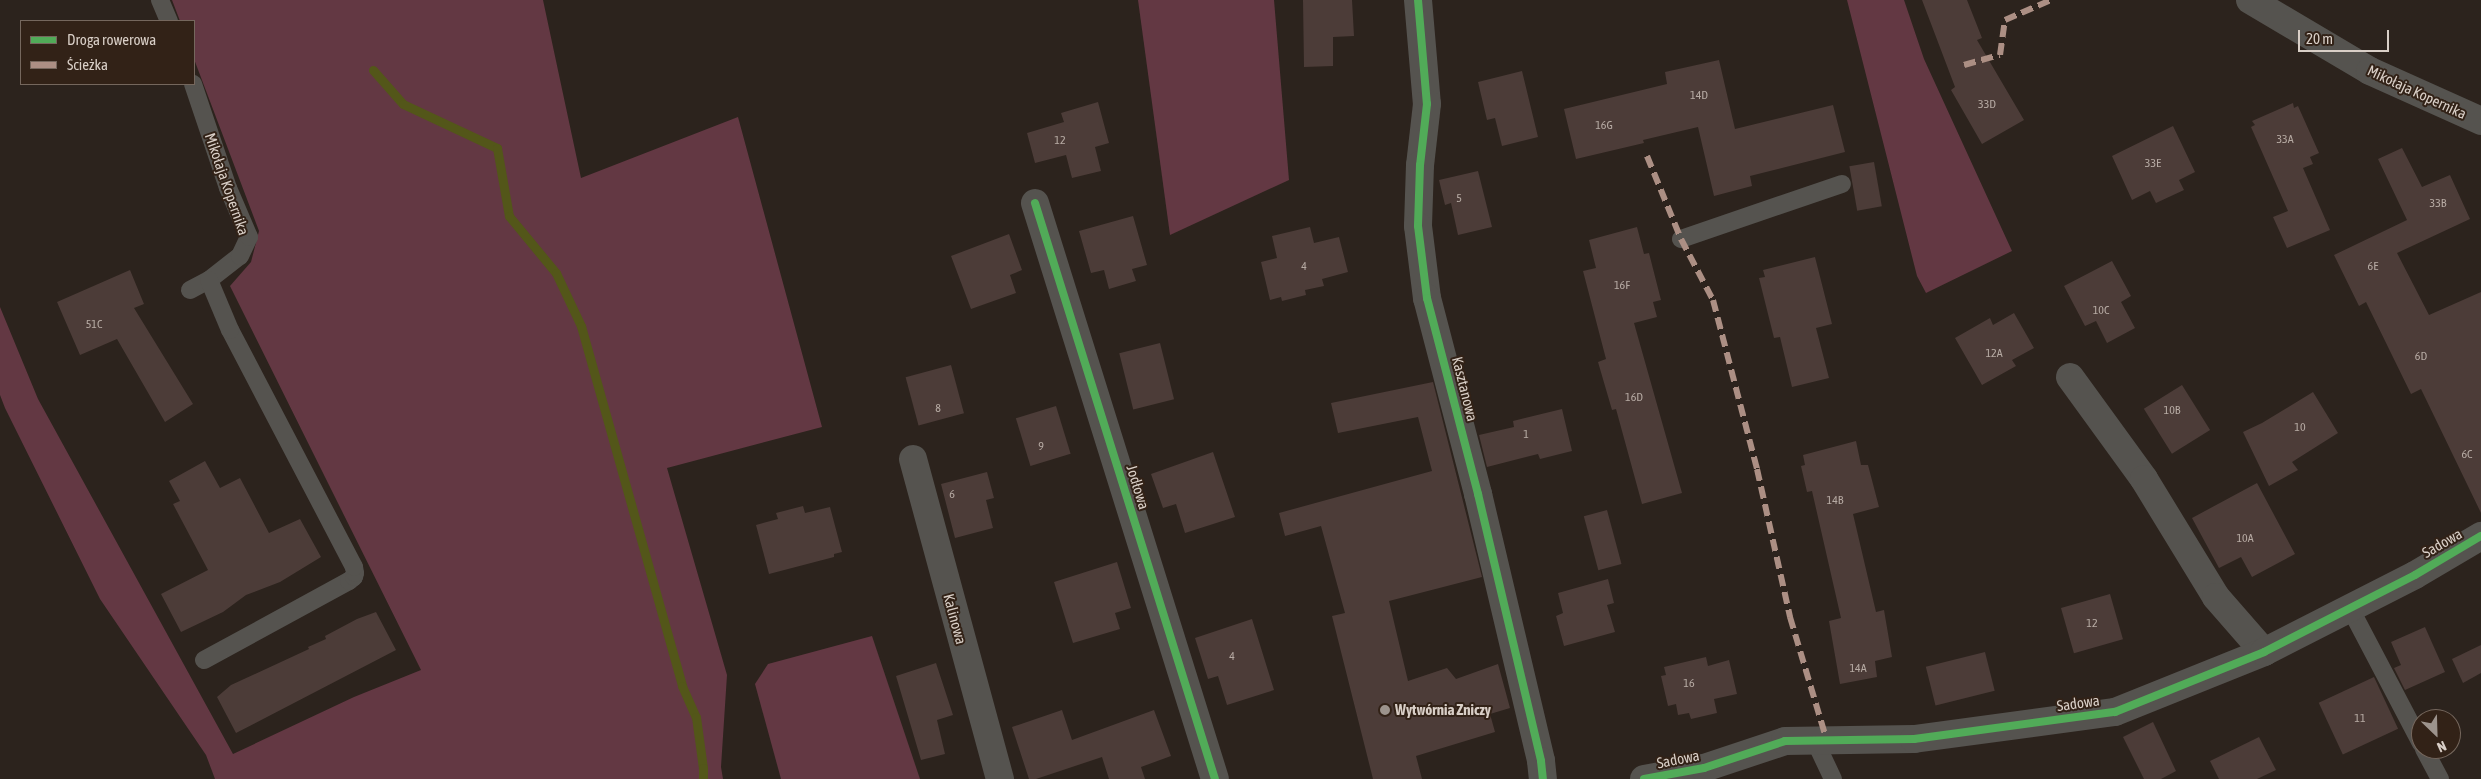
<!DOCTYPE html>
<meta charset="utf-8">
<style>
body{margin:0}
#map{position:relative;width:2481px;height:779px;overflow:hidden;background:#2c231d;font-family:"Asap Condensed",sans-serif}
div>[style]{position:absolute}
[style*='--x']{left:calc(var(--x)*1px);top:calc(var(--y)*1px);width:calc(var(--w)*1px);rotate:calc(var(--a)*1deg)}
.green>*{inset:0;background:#633843}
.stream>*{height:9px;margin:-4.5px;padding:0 4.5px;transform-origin:4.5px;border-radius:4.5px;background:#535619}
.building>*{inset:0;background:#4c3c38;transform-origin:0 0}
.service>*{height:18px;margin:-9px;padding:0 9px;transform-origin:9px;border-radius:9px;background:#55534f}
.minor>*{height:28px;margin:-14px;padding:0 14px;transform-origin:14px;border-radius:14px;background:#55534f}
.tertiary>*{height:28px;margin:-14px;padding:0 14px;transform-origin:14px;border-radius:14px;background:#55534f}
.quiet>*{height:6px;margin-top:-3px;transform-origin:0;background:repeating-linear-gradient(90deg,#ac8f84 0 12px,transparent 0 18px)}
.cycleway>*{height:8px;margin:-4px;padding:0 4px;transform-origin:4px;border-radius:4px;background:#51ab58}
.dots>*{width:14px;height:14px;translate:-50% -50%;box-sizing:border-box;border:2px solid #322217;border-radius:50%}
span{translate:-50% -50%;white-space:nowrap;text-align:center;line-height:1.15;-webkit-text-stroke:4px #322217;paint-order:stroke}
.number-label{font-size:12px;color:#b6aaa3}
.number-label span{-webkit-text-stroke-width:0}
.street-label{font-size:15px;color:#d9cfc7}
.poi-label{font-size:15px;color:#d9cfc7;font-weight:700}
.left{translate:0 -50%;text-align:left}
.legend{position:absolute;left:20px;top:20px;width:175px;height:65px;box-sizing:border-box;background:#322217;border:1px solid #75675d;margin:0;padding:6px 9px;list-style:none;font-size:15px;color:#d9cfc7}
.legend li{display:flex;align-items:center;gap:10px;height:25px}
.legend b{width:25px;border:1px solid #75675d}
.north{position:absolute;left:2411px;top:709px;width:50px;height:50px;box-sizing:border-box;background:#322217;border:1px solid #75675d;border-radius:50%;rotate:156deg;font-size:14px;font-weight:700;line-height:20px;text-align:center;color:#d9cfc7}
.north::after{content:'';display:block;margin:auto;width:18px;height:22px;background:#9c938c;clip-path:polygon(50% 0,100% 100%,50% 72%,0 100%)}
.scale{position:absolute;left:2298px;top:30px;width:91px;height:22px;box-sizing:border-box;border:2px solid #d9cfc7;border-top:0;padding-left:6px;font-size:15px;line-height:18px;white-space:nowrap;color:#d9cfc7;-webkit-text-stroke:4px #322217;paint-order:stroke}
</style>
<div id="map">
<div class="green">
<div style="clip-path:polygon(172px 0,543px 0,581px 178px,738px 117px,822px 427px,667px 468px,727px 675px,721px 767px,723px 779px,215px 779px,206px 755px,100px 599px,5px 408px,0 395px,0 307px,38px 399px,233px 754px,354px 697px,421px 670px,230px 286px,251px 262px,259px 231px,194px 59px,194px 21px,180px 21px)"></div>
<div style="clip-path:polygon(1138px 0,1274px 0,1289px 180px,1170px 235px)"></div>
<div style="clip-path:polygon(1847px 0,1904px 0,1924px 59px,2012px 251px,1926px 293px,1917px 276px)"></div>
<div style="clip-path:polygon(872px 636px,920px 779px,781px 779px,755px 684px,768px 664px)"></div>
</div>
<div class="stream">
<div style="--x:373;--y:70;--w:45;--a:48.6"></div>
<div style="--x:403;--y:104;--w:104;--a:25.1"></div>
<div style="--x:497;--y:148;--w:69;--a:80"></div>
<div style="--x:509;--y:216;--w:74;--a:50.5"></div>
<div style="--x:556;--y:273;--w:59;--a:64.7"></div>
<div style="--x:581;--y:326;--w:374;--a:74.3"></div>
<div style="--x:682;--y:686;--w:34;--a:66"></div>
<div style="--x:696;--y:717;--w:51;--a:82.2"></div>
<div style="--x:703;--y:768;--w:11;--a:90"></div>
</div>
<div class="building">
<div style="clip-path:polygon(1303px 0,1352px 0,1354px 36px,1333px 37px,1333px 66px,1304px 67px)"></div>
<div style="clip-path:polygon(1922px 0,1967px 0,1982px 38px,1977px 40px,2024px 120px,1982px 144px,1951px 90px,1955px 87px)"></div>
<div style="clip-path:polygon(1719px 60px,1735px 129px,1833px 105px,1845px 152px,1750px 176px,1752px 186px,1714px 196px,1698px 127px,1643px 140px,1644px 143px,1576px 159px,1564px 109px,1667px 84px,1665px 72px)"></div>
<div style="clip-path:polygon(1522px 71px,1538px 137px,1502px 146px,1495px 118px,1487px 120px,1478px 82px)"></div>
<div style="clip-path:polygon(1098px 102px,1109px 143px,1095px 147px,1101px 171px,1072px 178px,1066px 155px,1035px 163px,1027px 133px,1064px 122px,1061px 113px)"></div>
<div style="clip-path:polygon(2293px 103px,2294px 108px,2298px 106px,2319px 153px,2310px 157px,2313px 164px,2303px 168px,2330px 230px,2287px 248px,2273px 217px,2288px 211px,2251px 127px,2255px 125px,2252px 121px)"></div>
<div style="clip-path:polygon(2173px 126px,2195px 172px,2179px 180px,2184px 190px,2156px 203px,2150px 191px,2132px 200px,2112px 156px)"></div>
<div style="clip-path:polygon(2402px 148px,2422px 187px,2450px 175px,2470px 219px,2397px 253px,2429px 315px,2481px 292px,2481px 513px,2421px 389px,2411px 394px,2366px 302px,2359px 306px,2334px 255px,2407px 220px,2378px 159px)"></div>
<div style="left:1874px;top:162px;width:45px;height:25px;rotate:80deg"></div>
<div style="clip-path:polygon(1478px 171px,1492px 227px,1458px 235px,1451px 203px,1445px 205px,1439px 180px)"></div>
<div style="clip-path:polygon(1133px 216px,1147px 265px,1132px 269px,1136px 281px,1109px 289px,1104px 270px,1091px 273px,1079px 231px)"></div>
<div style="clip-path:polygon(1310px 227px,1314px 243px,1339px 237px,1348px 272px,1322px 279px,1324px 286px,1305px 290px,1306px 295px,1282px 301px,1281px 297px,1270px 300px,1261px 262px,1277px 258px,1272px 236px)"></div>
<div style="clip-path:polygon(1637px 227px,1644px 254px,1649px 253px,1661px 300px,1653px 302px,1657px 317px,1634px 323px,1682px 493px,1642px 504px,1616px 409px,1612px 410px,1598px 362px,1606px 359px,1583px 271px,1596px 268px,1589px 240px)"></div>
<div style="clip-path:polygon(1009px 234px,1022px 270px,1010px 275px,1016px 293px,971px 309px,951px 256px)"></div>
<div style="clip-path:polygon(1815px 257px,1832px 324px,1816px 328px,1829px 378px,1792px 387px,1780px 337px,1774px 338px,1759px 278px,1765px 277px,1763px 270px)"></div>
<div style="clip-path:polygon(2112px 261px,2131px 296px,2121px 302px,2135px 328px,2107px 343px,2096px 321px,2085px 326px,2064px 286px)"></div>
<div style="clip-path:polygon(130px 270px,144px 304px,134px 308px,193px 404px,165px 422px,117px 339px,80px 355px,57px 302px)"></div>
<div style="clip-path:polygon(2014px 313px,2034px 348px,2012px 360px,2016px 366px,1982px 385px,1955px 338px,1990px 318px,1993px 325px)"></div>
<div style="left:1160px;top:343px;width:58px;height:42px;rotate:76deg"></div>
<div style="left:951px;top:365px;width:50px;height:47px;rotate:75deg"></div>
<div style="clip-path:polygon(1433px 382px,1482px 577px,1389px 601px,1408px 681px,1447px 668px,1456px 679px,1498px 664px,1510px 708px,1490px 714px,1495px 732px,1416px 756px,1422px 779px,1373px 779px,1332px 616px,1345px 613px,1321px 526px,1285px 536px,1279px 513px,1432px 471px,1418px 417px,1338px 433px,1331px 403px)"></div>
<div style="left:2182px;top:385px;width:53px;height:45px;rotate:58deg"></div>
<div style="clip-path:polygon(2313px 392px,2338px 433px,2292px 462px,2298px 470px,2269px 486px,2243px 432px,2262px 423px)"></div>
<div style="left:1056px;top:406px;width:50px;height:42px;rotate:73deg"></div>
<div style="clip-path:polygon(1562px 409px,1572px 451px,1540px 459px,1538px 454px,1487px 467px,1479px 435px,1514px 427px,1513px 421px)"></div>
<div style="clip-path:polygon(1856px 441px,1861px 465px,1868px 465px,1879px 507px,1853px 514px,1876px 612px,1884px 610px,1892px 657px,1875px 661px,1877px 677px,1840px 684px,1829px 621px,1841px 618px,1812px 491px,1807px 492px,1801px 466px,1805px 465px,1803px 455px)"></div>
<div style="clip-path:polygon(1213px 452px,1235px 517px,1185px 533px,1176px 504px,1163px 508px,1151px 474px)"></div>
<div style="clip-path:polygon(205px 461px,220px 488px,240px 478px,269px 533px,300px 519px,321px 557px,280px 582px,246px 595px,223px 612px,181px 632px,161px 594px,208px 570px,173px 504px,180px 501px,169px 481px)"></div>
<div style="clip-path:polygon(987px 472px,994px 498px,986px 500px,993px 528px,955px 538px,941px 484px)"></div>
<div style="clip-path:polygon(2257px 483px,2295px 554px,2252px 577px,2241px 557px,2219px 568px,2192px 518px)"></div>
<div style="clip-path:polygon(803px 506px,805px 513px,830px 507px,842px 552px,834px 554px,834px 557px,769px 574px,756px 525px,778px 519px,776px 513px)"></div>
<div style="left:1607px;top:510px;width:56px;height:24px;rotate:75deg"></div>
<div style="clip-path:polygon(1117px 562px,1131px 608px,1115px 613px,1120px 629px,1073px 643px,1054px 582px)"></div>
<div style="clip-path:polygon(1608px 579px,1614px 603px,1607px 605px,1615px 632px,1564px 646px,1556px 616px,1563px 613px,1558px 593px)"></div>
<div style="left:2110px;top:594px;width:47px;height:51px;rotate:74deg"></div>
<div style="clip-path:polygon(376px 612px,396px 650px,236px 733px,217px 697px,231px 685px,309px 649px,308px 647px,326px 639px,325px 636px,357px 619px)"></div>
<div style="clip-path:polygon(1252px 619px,1274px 690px,1227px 705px,1218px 676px,1208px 679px,1195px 638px)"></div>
<div style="clip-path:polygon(2425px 627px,2445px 672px,2405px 690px,2394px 668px,2401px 665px,2391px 642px)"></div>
<div style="clip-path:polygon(2481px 645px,2481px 673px,2463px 683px,2452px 659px)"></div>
<div style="left:1985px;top:652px;width:40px;height:61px;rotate:76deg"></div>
<div style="clip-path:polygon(1706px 657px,1708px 666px,1729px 660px,1737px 694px,1714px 699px,1717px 713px,1691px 719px,1689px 713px,1678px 715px,1676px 704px,1668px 706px,1661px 676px,1666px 675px,1664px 667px)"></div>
<div style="clip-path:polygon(936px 663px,953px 715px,937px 720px,945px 754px,921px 760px,896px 676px)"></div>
<div style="left:2374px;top:677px;width:57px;height:61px;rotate:65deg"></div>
<div style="clip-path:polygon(1062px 710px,1072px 740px,1154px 710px,1171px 756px,1141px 767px,1145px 779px,1109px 779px,1102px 757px,1036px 779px,1029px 779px,1012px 727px)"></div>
<div style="clip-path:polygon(2153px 722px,2176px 771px,2161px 779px,2144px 779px,2123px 737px)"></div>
<div style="clip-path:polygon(2259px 737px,2276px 770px,2257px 779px,2219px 779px,2210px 761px)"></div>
</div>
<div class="service">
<div style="--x:160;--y:0;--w:23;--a:67"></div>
<div style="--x:1681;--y:239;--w:170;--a:-18.9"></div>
<div style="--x:190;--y:290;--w:21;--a:-28"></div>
<div style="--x:209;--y:280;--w:39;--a:-38"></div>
<div style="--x:240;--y:256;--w:21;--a:-65"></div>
<div style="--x:249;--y:237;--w:53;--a:-113.2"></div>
<div style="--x:228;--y:188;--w:110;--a:-108.6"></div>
<div style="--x:2350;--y:608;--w:153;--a:62.3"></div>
<div style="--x:204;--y:660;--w:165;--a:-28.6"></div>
<div style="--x:349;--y:581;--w:6;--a:-39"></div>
<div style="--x:354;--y:577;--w:4;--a:-76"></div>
<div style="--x:355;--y:573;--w:6;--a:-99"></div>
<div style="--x:354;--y:567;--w:267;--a:-117.6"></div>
<div style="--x:230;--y:330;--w:54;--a:-112.8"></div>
<div style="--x:1815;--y:741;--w:42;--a:64.7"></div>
<div style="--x:2424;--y:749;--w:34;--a:62"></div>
</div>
<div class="minor">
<div style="--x:1418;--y:0;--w:104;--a:85.1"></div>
<div style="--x:1427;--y:104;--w:61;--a:96.5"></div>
<div style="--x:1420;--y:165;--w:61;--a:91.9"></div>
<div style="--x:1418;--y:226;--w:73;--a:82.9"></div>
<div style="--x:1427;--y:298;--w:203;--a:75.4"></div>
<div style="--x:1478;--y:494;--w:274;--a:76.7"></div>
<div style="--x:1541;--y:761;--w:18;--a:84"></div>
<div style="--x:1035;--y:203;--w:603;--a:72.65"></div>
<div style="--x:2070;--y:377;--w:126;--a:54"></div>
<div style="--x:2144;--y:479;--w:138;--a:58.6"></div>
<div style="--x:2216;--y:597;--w:73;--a:48.9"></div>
<div style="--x:913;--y:459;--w:332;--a:74.8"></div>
<div style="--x:1644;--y:779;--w:61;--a:-10.4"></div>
<div style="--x:1704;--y:768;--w:85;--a:-18.4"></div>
<div style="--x:1785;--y:741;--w:129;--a:-0.9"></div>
<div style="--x:1914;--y:739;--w:203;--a:-7.7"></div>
<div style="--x:2115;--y:712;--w:161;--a:-21.9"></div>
<div style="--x:2264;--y:652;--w:169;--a:-27"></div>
<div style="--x:2415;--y:575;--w:77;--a:-30.6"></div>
</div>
<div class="tertiary">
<div style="--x:2250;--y:0;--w:139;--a:30.6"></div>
<div style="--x:2370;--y:71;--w:122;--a:24.2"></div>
</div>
<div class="quiet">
<div style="--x:1964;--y:65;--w:37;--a:-16"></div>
<div style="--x:2000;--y:55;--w:35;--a:-82"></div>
<div style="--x:2005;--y:20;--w:50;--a:-23.5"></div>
<div style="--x:1647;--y:156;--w:90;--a:67.7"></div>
<div style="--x:1681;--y:239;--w:69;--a:62.3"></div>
<div style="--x:1713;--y:300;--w:175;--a:75.4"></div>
<div style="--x:1757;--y:469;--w:152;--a:77.4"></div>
<div style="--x:1790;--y:617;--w:129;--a:73.4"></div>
</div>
<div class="cycleway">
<div style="--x:1418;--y:0;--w:104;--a:85.1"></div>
<div style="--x:1427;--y:104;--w:61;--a:96.5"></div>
<div style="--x:1420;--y:165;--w:61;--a:91.9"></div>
<div style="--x:1418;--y:226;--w:73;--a:82.9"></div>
<div style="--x:1427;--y:298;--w:203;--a:75.4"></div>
<div style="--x:1478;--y:494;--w:274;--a:76.7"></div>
<div style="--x:1541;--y:761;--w:18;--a:84"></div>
<div style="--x:1035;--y:203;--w:603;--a:72.65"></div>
<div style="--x:1644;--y:779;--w:61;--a:-10.4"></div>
<div style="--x:1704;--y:768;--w:85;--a:-18.4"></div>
<div style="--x:1785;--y:741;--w:129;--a:-0.9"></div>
<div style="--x:1914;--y:739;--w:203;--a:-7.7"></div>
<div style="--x:2115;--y:712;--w:161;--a:-21.9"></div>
<div style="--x:2264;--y:652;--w:169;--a:-27"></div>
<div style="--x:2415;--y:575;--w:77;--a:-30.6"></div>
</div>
<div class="dots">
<div style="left:1385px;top:710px;background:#9c938c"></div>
</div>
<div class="number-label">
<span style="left:1699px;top:96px">14D</span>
<span style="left:1987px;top:105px">33D</span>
<span style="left:1604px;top:126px">16G</span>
<span style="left:2285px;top:140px">33A</span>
<span style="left:1060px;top:141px">12</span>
<span style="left:2153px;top:164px">33E</span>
<span style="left:1459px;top:199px">5</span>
<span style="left:2438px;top:204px">33B</span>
<span style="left:1304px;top:267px">4</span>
<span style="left:2373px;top:267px">6E</span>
<span style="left:1622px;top:286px">16F</span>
<span style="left:2101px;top:311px">10C</span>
<span style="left:94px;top:325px">51C</span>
<span style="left:1994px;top:354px">12A</span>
<span style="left:2421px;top:357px">6D</span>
<span style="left:1634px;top:398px">16D</span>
<span style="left:938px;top:409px">8</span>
<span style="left:2172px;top:411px">10B</span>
<span style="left:2300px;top:428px">10</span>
<span style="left:1526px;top:435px">1</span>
<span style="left:1041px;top:447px">9</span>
<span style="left:2467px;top:455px">6C</span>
<span style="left:952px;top:495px">6</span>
<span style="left:1835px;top:501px">14B</span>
<span style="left:2245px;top:539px">10A</span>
<span style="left:2092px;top:624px">12</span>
<span style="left:1232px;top:657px">4</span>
<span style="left:1858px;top:669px">14A</span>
<span style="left:1689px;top:684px">16</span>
<span style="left:2360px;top:719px">11</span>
</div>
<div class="street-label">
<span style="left:2417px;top:92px;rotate:25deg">Mikołaja Kopernika</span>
<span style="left:227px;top:184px;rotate:71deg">Mikołaja Kopernika</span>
<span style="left:1465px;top:389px;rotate:76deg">Kasztanowa</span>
<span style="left:1138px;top:487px;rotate:73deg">Jodłowa</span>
<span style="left:2442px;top:543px;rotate:-30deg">Sadowa</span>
<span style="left:955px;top:619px;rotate:75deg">Kalinowa</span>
<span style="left:2078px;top:703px;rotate:-8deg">Sadowa</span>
<span style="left:1678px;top:759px;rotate:-11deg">Sadowa</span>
</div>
<div class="poi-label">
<span class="left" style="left:1395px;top:710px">Wytwórnia Zniczy</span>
</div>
<ul class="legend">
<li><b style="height:6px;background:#51ab58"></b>Droga rowerowa</li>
<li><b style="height:6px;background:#ac8f84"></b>Ścieżka</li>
</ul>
<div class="north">N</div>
<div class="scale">20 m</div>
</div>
